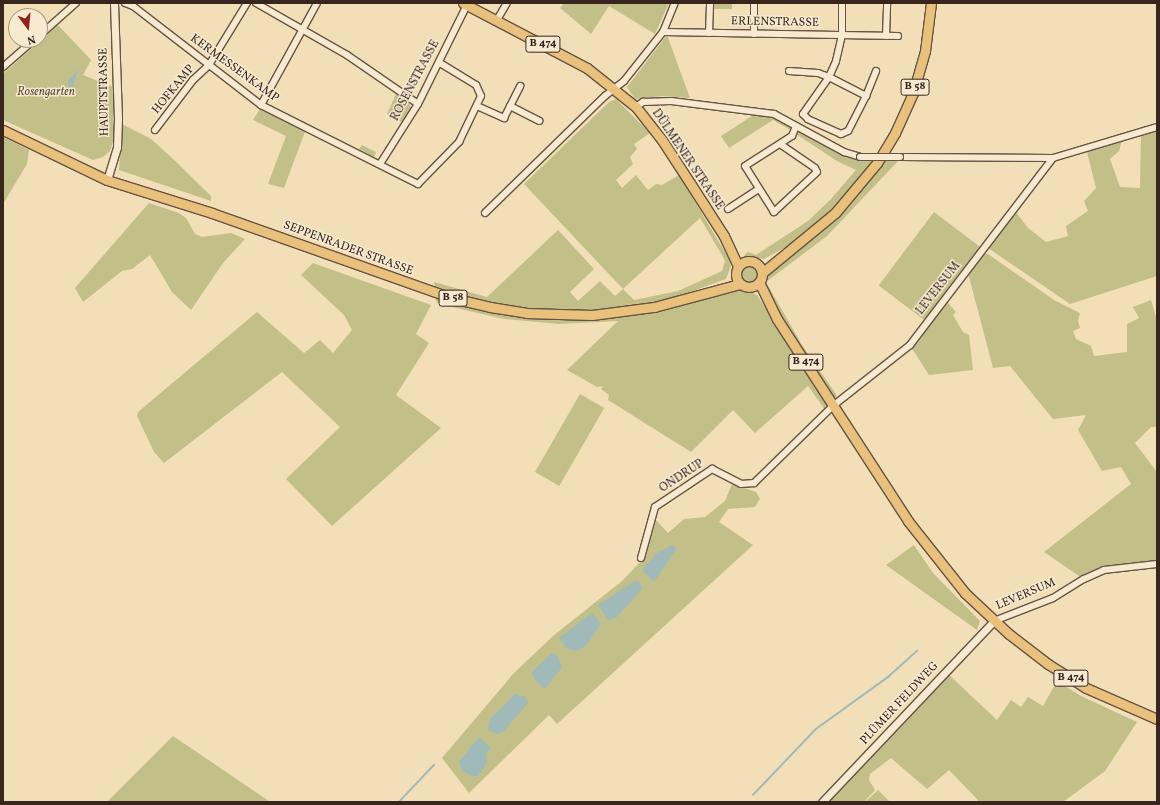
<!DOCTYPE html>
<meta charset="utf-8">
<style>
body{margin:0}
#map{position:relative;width:1160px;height:805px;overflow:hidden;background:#f2dfb8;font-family:Vollkorn,serif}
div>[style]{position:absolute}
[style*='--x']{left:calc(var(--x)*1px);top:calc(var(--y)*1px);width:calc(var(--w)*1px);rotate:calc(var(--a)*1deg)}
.green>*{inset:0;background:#c3bf89;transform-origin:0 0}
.round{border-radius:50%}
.water>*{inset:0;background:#9fbab9}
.stream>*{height:1.5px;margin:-0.75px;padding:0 0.75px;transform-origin:0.75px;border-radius:0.75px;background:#9fbab9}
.roads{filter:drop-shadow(1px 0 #665444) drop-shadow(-1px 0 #665444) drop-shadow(0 1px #665444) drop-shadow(0 -1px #665444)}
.minor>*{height:6px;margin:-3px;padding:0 3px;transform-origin:3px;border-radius:3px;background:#f7ead1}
.tertiary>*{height:7px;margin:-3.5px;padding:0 3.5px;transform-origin:3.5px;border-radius:3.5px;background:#f7ead1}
.primary>*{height:9px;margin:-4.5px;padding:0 4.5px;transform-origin:4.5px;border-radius:4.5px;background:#e9c07c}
.primary>.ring{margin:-4.5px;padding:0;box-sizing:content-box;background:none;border:9px solid #e9c07c;border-radius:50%}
.bridges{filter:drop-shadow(1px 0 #665444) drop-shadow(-1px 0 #665444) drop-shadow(0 1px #665444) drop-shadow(0 -1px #665444)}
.minor-bridge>*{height:6px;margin:-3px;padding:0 3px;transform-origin:3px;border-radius:3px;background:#f7ead1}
span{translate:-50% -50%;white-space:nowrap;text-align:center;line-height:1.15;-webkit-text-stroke:3px #f7ead1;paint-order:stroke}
.shield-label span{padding:1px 3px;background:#f7ead1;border:1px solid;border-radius:3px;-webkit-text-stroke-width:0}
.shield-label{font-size:11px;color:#37251e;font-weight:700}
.street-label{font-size:12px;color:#37251e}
.park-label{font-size:12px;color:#5a4c39;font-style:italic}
.frame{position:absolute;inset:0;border:4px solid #37251e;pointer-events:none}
.north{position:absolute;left:8px;top:8px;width:40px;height:40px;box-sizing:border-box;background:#f7ead1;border:1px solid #aa9b89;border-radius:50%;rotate:164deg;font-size:11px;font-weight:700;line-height:16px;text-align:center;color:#37251e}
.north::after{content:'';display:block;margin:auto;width:14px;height:18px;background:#8f2418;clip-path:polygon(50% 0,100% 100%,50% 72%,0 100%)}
</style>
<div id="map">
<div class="green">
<div style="clip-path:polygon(564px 3px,669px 3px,655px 34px,609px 6px,591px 34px,560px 8px)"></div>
<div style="left:712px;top:3px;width:20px;height:6px"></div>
<div style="clip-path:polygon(58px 25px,91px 60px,83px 75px,113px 87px,114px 139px,110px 151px,103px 157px,93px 160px,3px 120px,3px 74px)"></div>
<div style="clip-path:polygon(667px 35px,690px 98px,662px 96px,635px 99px,627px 87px)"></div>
<div style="clip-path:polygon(396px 94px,409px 102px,411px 109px,403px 123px,387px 114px)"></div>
<div style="clip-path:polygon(evenodd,616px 99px,650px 133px,634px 144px,637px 149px,630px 157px,633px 164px,616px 180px,622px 188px,636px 175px,648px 190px,656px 184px,662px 185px,679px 175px,729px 259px,731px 266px,726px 279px,665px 301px,590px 312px,514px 308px,435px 289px,434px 282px,487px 297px,558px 230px,594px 269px,570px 292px,578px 301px,600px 281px,615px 296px,623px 289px,524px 184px,609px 102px,616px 99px,700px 218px,722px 255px,725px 261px,722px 271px,678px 291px,634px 300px,623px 289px,700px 218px)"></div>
<div style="clip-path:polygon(260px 109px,306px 129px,284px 188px,268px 184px,286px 136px,253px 120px)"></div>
<div style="clip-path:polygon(755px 114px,762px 114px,779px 119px,793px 128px,792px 131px,773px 120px,729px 148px,721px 136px)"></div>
<div style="clip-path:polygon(122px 124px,151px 139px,170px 156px,211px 196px,211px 201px,119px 170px)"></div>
<div style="clip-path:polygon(1157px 129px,1157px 276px,1070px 304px,988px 248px,1015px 211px,1028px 228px,1046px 242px,1068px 236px,1066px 226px,1088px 211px,1084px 201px,1096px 188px,1086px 148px,1123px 137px,1119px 151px,1110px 159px,1120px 187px,1140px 188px,1141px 132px)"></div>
<div style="clip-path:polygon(800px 131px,846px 157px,876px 159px,832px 212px,795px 242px,764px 259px,747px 257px,744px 255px,748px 252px,756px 255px,808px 221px,830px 200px,856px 170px,837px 161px,796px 134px)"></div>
<div style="clip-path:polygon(3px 137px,29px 150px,27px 164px,3px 204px)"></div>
<div style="clip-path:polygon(362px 145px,376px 152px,374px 157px,359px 149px)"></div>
<div style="clip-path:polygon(884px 159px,900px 159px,827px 236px,766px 282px,802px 345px,836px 394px,837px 400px,835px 400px,782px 322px,763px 282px,764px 275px,846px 206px)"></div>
<div style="clip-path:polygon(149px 203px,179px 213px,186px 218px,195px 234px,202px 237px,231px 233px,245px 239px,223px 263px,191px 310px,172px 292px,150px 255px,132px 269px,122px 271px,83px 302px,75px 288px)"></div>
<div style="left:934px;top:212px;width:58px;height:92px;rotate:37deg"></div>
<div style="clip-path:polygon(983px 254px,988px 254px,1054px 300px,1080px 313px,1078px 321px,1080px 328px,1073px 331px,1076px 339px,1091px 346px,1094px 356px,1127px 352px,1127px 324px,1139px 318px,1133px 307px,1151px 300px,1157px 320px,1157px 427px,1151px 427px,1135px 443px,1157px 472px,1157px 563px,1104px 569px,1082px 578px,1044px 552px,1131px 484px,1121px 467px,1102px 471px,1078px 430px,1086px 415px,1053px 419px,1010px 366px,993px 368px,968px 273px)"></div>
<div style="clip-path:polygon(313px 263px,431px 305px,416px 334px,429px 343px,396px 395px,441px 428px,332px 526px,286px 479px,340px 427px,282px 372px,164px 463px,154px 452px,137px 416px,138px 412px,257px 312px,304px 353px,320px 340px,333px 353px,352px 330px,344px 315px,301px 275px)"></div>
<div class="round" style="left:740px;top:265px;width:18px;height:18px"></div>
<div style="clip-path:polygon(738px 286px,757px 295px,829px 404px,828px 407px,826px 411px,808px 386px,755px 433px,733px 410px,691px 452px,608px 400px,609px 395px,601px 389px,603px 386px,597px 387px,567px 370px,618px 321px,559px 324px,504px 319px,452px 307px,436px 302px,436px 296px,580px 319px)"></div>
<div style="clip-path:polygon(946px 301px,956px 312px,953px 315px,963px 332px,969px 335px,973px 370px,929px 375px,911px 347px)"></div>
<div style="left:580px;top:394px;width:28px;height:90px;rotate:30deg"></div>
<div style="clip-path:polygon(732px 484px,756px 492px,760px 499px,755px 507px,728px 509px,719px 522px,753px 545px,557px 724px,549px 715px,469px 793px,442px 758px,514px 673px,553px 636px,622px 581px,643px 559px,653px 517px,668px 533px,684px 519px,705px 517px,725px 501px)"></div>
<div style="clip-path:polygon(914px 545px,933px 573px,980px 621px,977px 630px,886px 565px)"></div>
<div style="clip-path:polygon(947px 673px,997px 720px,1011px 700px,1021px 707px,1028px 697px,1043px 706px,1057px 681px,1081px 696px,1137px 722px,1105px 771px,1063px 802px,977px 802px,978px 800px,949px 770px,927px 789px,891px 758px,870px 774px,869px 780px,875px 790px,864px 802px,828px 802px)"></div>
<div style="clip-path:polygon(173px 736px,269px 801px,268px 802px,107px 802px)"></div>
<div style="clip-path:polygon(878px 790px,890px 802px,865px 802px)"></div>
</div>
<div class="water">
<div style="clip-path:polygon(79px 69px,72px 87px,68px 87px,69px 80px)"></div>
<div style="clip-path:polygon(672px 545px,677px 548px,654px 582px,642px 570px,657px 553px)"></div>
<div style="clip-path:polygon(635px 581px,640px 582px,642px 589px,617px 617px,609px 621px,598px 605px)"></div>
<div style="clip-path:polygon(592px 613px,601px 624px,587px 644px,578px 651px,567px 649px,559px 638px)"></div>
<div style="clip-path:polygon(552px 653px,556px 654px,562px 667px,545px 689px,534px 679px,532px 672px)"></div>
<div style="clip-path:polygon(516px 693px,521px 697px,524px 695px,528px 703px,503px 732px,498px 734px,488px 730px,490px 719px)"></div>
<div style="clip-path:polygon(479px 737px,491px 748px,486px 754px,487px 763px,478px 776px,472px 776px,462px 771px,459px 762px)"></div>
</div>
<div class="stream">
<div style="--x:753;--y:795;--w:91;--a:-46.3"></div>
<div style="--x:816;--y:729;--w:89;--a:-35.8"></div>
<div style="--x:888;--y:677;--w:39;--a:-42"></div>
<div style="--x:399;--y:802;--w:51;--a:-46.6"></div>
</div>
<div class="roads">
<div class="minor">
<div style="--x:125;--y:3;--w:9;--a:21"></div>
<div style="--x:133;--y:6;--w:162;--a:37.7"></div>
<div style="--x:261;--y:105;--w:176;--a:26.7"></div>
<div style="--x:418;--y:184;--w:59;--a:-45.7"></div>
<div style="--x:459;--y:142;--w:51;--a:-64.4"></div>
<div style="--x:481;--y:96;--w:12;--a:-114"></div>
<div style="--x:476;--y:85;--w:42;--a:-148.6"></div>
<div style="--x:256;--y:3;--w:105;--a:29.7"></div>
<div style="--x:347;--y:55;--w:86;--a:34.6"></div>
<div style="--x:497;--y:20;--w:20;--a:-60"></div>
<div style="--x:663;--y:32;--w:235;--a:1"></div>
<div style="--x:709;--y:33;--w:30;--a:-88"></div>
<div style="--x:754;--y:34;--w:31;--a:-90"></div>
<div style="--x:40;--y:35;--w:48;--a:-41.6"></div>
<div style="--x:886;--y:36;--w:33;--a:-88"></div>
<div style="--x:3;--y:67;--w:41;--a:-41.1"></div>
<div style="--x:789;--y:71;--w:29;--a:4"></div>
<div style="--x:818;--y:73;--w:12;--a:20"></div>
<div style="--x:829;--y:77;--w:42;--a:27.2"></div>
<div style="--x:866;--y:96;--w:39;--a:117"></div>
<div style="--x:848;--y:131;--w:8;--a:157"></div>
<div style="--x:841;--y:134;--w:36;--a:-156"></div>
<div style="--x:808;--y:119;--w:7;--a:-135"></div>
<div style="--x:803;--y:114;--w:45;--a:-54.9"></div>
<div style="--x:829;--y:77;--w:17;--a:-66"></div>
<div style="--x:836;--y:61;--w:27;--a:-77"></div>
<div style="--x:842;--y:35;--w:32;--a:-90"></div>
<div style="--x:866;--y:96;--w:27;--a:-68"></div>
<div style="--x:261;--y:105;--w:116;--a:-61.2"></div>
<div style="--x:477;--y:106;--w:30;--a:24"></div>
<div style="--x:504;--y:118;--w:36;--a:-63"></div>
<div style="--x:510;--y:106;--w:33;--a:27"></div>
<div style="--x:636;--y:107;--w:9;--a:-36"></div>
<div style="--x:643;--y:102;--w:28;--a:-2"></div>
<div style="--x:671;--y:101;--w:104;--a:7.2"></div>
<div style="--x:774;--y:114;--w:80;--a:28.5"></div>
<div style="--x:844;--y:152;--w:17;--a:17"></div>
<div style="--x:155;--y:130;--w:63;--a:-52.8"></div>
<div style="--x:193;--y:80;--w:22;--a:-43"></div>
<div style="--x:209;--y:65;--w:73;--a:-58.5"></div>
<div style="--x:780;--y:144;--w:42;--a:34.4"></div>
<div style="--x:815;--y:168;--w:4;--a:63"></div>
<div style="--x:817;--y:172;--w:59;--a:137.1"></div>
<div style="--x:774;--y:212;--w:54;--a:-122.2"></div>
<div style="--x:745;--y:166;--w:56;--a:-32.6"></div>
<div style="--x:792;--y:136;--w:11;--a:-68"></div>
<div style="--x:900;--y:157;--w:153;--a:0.4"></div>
<div style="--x:1053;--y:158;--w:109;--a:-16.6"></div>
<div style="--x:380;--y:164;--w:71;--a:-57.7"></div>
<div style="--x:418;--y:104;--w:110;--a:-63.7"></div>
<div style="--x:728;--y:209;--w:37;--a:-33"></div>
<div style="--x:485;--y:213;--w:168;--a:-44.3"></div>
<div style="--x:605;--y:96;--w:24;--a:-38"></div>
<div style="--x:624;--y:81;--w:63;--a:-51.5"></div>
<div style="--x:663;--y:32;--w:31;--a:-68"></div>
<div style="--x:641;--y:558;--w:53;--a:-74.6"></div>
<div style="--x:655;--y:507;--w:69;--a:-33.7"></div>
<div style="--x:712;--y:469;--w:33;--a:27"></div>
<div style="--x:741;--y:484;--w:13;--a:-4"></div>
<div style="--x:754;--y:483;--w:112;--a:-44.3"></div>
<div style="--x:834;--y:405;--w:97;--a:-38.3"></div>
<div style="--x:910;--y:345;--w:235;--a:-52.6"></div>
<div style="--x:994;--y:621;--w:63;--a:-21.3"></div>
<div style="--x:1053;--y:598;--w:36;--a:-32"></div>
<div style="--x:1084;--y:579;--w:22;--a:-24"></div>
<div style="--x:1104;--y:570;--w:53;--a:-6.5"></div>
</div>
<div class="tertiary">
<div style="--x:107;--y:180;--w:34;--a:-73"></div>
<div style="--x:117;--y:147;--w:29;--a:-88"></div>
<div style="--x:118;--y:118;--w:115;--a:-92"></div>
<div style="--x:822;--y:802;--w:250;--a:-46.5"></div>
</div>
<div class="primary">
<div style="--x:463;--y:3;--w:140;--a:27.7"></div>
<div style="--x:587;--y:68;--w:63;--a:38.5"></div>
<div style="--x:636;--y:107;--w:42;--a:51.8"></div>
<div style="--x:662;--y:140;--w:51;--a:56.9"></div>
<div style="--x:690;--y:183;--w:63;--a:57.3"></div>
<div style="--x:724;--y:236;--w:33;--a:65"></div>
<div style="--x:3;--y:130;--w:115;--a:25.7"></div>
<div style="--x:107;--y:180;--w:110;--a:17.4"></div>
<div style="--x:212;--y:213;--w:255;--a:19.5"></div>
<div style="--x:452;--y:298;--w:39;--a:13"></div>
<div style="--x:490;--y:307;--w:36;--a:9"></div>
<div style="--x:526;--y:313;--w:66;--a:1.7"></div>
<div style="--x:592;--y:315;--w:63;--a:-7.4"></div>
<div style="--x:654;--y:307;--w:89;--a:-15"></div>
<div class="ring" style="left:736px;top:261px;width:17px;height:17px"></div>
<div style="--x:762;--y:273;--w:94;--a:-39.4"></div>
<div style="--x:835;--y:213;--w:65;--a:-50"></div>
<div style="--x:877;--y:163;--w:35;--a:-59"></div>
<div style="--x:895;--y:133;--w:44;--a:-65.8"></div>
<div style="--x:913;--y:93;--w:44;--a:-74.1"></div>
<div style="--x:925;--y:51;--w:48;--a:-82.9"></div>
<div style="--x:759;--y:282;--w:41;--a:64.1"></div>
<div style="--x:777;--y:319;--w:241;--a:57"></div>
<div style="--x:908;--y:521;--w:92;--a:51.6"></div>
<div style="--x:965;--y:593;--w:60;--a:43"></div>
<div style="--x:1009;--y:634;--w:49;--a:37.6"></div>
<div style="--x:1048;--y:664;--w:45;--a:32.3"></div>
<div style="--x:1086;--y:688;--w:77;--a:23.6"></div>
</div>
</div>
<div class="bridges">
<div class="minor-bridge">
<div style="--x:860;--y:157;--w:40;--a:0"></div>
</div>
</div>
<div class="shield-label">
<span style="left:543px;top:44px">B 474</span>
<span style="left:915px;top:87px">B 58</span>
<span style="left:453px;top:298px">B 58</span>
<span style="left:806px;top:362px">B 474</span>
<span style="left:1071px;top:678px">B 474</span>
</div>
<div class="street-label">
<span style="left:775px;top:23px;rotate:1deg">ERLENSTRASSE</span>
<span style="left:234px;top:69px;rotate:36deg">KERMESSENKAMP</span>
<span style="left:416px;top:81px;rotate:-62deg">ROSENSTRASSE</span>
<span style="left:174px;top:90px;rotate:-51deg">HOFKAMP</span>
<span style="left:105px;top:92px;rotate:-91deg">HAUPTSTRASSE</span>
<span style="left:687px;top:160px;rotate:56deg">DÜLMENER STRASSE</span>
<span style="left:348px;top:249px;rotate:20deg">SEPPENRADER STRASSE</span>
<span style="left:939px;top:289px;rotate:-52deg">LEVERSUM</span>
<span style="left:682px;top:477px;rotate:-33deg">ONDRUP</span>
<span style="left:1026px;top:595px;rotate:-23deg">LEVERSUM</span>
<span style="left:900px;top:704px;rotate:-47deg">PLÜMER FELDWEG</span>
</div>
<div class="park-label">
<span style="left:46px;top:93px">Rosengarten</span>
</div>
<div class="frame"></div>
<div class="north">N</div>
</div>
